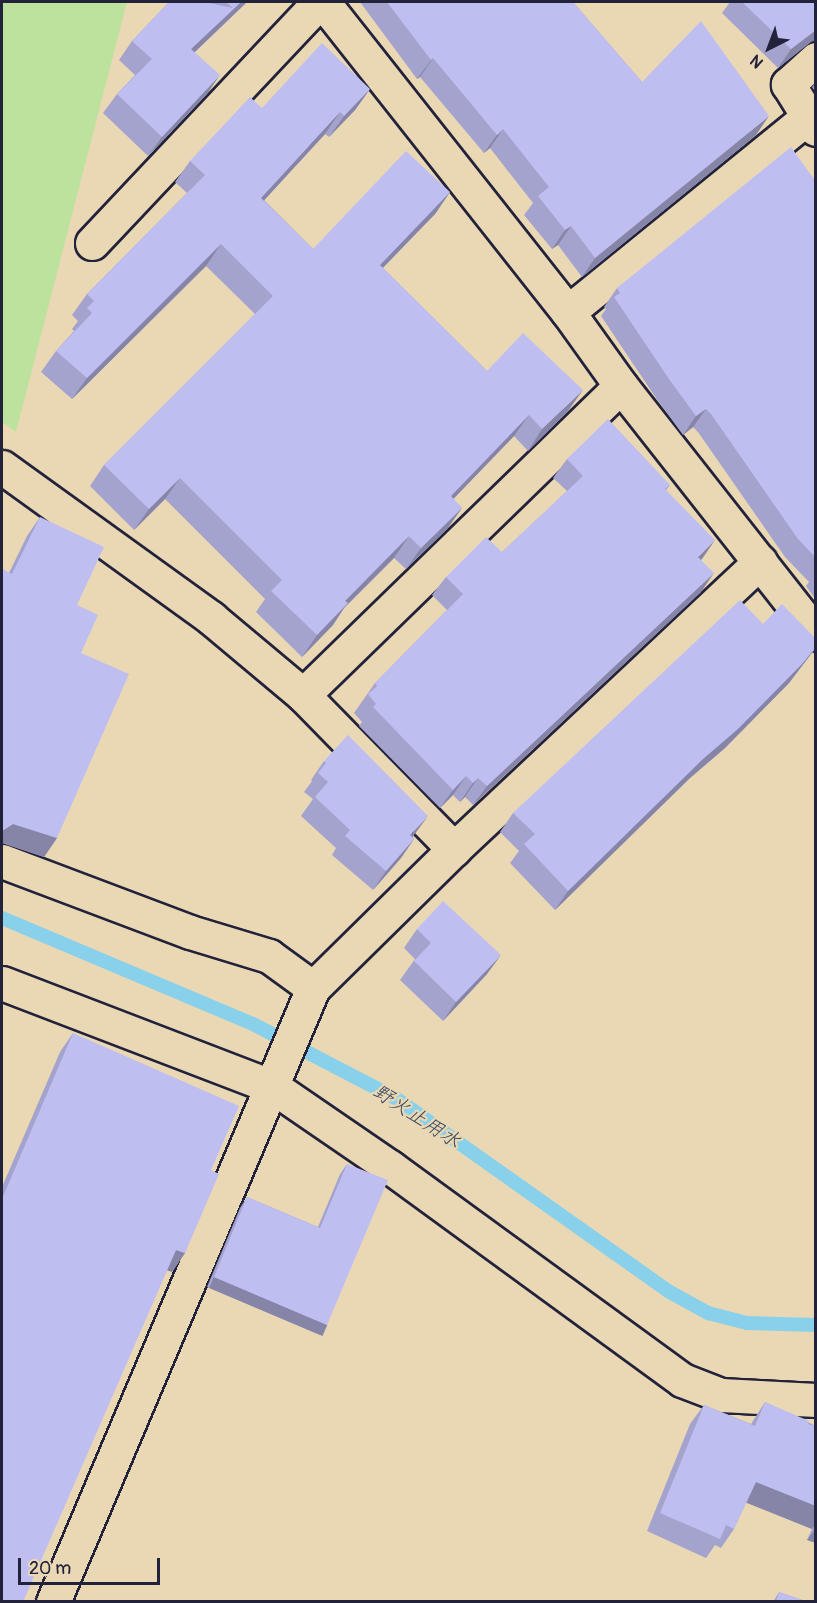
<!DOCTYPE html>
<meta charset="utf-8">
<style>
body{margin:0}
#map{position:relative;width:817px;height:1603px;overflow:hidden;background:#ead8b5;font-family:Pangolin,"Klee One",sans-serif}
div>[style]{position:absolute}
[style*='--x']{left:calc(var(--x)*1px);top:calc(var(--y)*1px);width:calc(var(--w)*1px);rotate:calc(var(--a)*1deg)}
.green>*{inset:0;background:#bde29d}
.stream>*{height:14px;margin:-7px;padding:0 7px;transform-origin:7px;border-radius:7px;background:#89d1ea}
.roads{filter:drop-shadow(2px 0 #22223b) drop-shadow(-2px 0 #22223b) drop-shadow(0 2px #22223b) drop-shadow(0 -2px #22223b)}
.minor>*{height:33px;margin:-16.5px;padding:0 16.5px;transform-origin:16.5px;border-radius:16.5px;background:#ead8b5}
.wall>*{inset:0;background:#a4a3ce}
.shaded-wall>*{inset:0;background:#8685a8;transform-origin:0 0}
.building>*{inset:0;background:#bfbef0}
span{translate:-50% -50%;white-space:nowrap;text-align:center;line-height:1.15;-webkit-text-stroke:4.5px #ead8b5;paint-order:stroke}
.water-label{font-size:20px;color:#37455e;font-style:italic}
.frame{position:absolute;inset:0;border:3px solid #22223b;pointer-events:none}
.north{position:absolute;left:739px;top:18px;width:60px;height:60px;-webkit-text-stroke:4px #ead8b5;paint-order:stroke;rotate:222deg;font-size:16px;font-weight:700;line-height:24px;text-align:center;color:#22223b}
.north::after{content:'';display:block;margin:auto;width:21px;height:27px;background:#22223b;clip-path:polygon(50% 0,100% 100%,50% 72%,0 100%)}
.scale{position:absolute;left:18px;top:1558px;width:142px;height:27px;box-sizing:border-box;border:3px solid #22223b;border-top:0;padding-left:8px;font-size:18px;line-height:21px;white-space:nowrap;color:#22223b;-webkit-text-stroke:4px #ead8b5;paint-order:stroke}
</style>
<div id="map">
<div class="green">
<div style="clip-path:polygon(2px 2px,127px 2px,16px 432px,2px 422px)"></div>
</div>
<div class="stream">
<div style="--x:2;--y:918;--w:272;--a:22.9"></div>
<div style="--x:253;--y:1024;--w:162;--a:27.5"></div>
<div style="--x:397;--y:1099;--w:332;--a:35.3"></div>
<div style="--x:668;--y:1291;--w:46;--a:28.8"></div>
<div style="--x:708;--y:1313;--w:40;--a:14.4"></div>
<div style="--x:747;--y:1323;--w:69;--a:1.7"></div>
</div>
<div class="roads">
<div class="minor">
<div style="--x:323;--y:2;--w:395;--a:51.7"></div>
<div style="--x:568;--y:312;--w:91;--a:54.4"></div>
<div style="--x:621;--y:386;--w:315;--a:51.8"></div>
<div style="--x:816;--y:59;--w:38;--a:138"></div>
<div style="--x:788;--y:84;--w:53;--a:58.1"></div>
<div style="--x:92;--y:243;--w:331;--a:-46.7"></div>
<div style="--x:568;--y:312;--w:309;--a:-39.1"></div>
<div style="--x:2;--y:467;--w:258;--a:35.8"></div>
<div style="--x:211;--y:618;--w:120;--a:39.9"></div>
<div style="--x:303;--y:695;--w:216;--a:45.6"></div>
<div style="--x:303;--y:695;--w:443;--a:-44.2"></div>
<div style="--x:2;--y:861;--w:201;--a:20.7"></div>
<div style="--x:190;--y:932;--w:83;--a:16.9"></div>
<div style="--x:269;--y:956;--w:54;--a:36"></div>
<div style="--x:2;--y:983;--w:290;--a:21"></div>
<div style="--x:273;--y:1087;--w:142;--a:34.4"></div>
<div style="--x:390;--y:1167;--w:361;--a:36.1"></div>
<div style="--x:682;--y:1380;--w:42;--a:21"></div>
<div style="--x:721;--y:1395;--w:95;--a:3"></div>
<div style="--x:53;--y:1602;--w:667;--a:-67.05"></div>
<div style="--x:313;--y:988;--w:198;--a:-44.6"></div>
<div style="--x:454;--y:849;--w:420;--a:-43.2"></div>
</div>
</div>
<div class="wall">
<div style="clip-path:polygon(169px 2px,247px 2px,195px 52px,207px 94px,148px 156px,103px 113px,117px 94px,135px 75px,119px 60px,132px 41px)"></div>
<div style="clip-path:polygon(360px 2px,573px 2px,642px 82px,756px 135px,582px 277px,558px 245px,552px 249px,524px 215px,533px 203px,490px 148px,484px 153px,420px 77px,417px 79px)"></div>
<div style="clip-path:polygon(730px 2px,816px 2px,816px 41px,812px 41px,778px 68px,722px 13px)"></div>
<div style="clip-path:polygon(816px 83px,816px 93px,812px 87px)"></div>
<div style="clip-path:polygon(370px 89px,355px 110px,329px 137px,325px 134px,264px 200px,313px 249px,450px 192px,435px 214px,383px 268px,487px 371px,568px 411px,528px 451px,514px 436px,453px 499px,462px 508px,447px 529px,406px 569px,394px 558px,344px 608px,333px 625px,302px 657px,256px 612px,265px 599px,165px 499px,134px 530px,90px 486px,104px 465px,255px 314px,206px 266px,72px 399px,41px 372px,56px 351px,74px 331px,72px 329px,78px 321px,72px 315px,87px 294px,187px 193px,175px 182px,190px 161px,262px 108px)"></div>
<div style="clip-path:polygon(816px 182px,816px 600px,806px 586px,809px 582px,785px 557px,698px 432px,693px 427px,683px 435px,656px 398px,601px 316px,606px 309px,604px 307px,617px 288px)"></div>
<div style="clip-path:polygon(567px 459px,670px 485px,666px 490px,701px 560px,701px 592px,473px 805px,465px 797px,460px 802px,453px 795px,440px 808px,359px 726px,362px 722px,354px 713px,375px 683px,447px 610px,432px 595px,446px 577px,502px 552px,567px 491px,553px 478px)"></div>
<div style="clip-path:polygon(40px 517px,77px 605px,81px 653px,57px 838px,44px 857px,2px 843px,2px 569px,9px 573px,27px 536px)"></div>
<div style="clip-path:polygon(763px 624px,816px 648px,789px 683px,725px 748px,690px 778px,555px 910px,510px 863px,519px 851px,500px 832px,513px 813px)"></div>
<div style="clip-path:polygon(324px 761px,414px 835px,413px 837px,414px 839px,401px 858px,373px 890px,332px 855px,336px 848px,301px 816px,313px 799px,304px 792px,312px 781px,311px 780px)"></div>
<div style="clip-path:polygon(417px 929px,487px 974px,443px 1021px,400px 980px,415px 959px,404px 948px)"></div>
<div style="clip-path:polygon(73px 1033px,211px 1170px,185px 1253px,172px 1272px,167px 1270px,2px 1602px,2px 1187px,60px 1052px)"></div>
<div style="clip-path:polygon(347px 1164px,327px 1325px,320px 1335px,207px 1287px,240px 1208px,247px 1197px,318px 1227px,340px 1174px)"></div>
<div style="clip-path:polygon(765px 1402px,816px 1426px,816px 1543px,807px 1540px,812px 1529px,746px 1502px,734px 1529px,721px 1548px,715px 1545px,706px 1558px,647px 1531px,690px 1424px,704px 1405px,751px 1424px)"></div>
<div style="clip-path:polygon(779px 1592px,808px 1602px,773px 1602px)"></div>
</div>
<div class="shaded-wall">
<div style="clip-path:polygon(241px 2px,247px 2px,178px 68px,191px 49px)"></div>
<div style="clip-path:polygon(816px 30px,816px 41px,812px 41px,778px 68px,791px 49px)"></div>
<div style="clip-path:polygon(433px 58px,420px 77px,417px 79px,431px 60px)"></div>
<div style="clip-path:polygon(220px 75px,207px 94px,148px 156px,162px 137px)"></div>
<div style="clip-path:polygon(370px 89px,355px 110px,329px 137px,344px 116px)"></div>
<div style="clip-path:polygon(340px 112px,325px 134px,247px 219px,261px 198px)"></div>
<div style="clip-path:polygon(769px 116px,756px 135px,582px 277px,595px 258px)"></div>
<div style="clip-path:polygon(503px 129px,490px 148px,484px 153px,497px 135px)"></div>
<div style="clip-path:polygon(450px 192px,435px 214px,365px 286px,380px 265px)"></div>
<div style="clip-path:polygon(571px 226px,558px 245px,552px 249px,565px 230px)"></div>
<div style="clip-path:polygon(221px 244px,206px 266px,72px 399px,87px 378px)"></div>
<div style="clip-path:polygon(583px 390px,568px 411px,528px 451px,542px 429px)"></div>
<div style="clip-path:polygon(706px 409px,693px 427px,683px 435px,696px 416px)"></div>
<div style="clip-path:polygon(529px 415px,514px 436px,436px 517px,451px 496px)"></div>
<div style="clip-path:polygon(180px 478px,165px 499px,134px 530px,149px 509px)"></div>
<div style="clip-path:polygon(462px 508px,447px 529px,406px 569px,421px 548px)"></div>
<div style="clip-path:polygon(409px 536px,394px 558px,344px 608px,333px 625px,302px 657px,317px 635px,345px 601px)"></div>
<div style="clip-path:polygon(715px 540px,702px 559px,685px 576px,698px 557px)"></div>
<div style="clip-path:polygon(714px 573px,701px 592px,473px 805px,487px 786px)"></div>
<div style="clip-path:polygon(816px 647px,789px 683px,725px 748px,690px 778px,555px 910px,568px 891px)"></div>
<div style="clip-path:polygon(466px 776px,453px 795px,440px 808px,453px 790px)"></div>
<div style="clip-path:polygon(478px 778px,465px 797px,460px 802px,473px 783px)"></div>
<div style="clip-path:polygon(428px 816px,414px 835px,397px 854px,410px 835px)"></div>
<div style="clip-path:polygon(13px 824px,57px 838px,44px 857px,2px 843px,2px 831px)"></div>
<div style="clip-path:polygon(414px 839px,401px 858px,373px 890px,386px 871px)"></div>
<div style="clip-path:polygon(501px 955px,487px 974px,443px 1021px,456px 1002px)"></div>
<div style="clip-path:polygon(176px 1250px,185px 1253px,172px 1272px,163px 1269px)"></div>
<div style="left:214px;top:1277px;width:123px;height:12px;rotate:23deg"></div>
<div style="clip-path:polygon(756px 1482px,816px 1506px,816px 1523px,812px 1529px,742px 1501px)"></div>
<div style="clip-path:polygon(816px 1528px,816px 1543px,807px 1540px)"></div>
</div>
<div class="building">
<div style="clip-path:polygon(169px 2px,204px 2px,233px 8px,226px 2px,241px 2px,191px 49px,220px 75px,162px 137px,117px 94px,152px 59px,132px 41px)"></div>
<div style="clip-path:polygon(387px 2px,573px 2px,642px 82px,701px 21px,769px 116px,595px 258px,571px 226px,565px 230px,538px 196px,549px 187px,503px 129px,497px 135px,433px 58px,431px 60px)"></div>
<div style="clip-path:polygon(742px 2px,816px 2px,816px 30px,791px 49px)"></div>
<div style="clip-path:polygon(322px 43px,370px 89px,344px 116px,340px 112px,261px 198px,313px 249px,406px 151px,450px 192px,380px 265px,487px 371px,523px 333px,583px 390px,542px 429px,529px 415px,451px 496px,462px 508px,421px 548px,409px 536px,345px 601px,348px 603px,317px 635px,271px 591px,282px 580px,180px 478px,149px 509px,104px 465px,273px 296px,221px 244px,87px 378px,56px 351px,92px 313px,87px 308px,94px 301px,87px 294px,205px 175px,190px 161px,250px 97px,262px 108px)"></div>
<div style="clip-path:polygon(791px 147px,816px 182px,816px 558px,798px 539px,711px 414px,706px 409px,696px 416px,669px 379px,614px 297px,620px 293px,617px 288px)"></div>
<div style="clip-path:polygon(608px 419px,670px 485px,665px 489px,715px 540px,698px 557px,714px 573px,487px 786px,478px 778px,473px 783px,466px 776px,453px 790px,373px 707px,376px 704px,368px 694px,377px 686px,375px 683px,463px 594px,446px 577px,486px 537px,502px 552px,583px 476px,567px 459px)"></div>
<div style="clip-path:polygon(40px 517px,104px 547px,77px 605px,98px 615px,81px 653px,129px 674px,57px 838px,13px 824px,2px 831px,2px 569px,12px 574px)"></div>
<div style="clip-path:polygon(740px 600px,763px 624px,782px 604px,816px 639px,816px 647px,802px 664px,738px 729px,703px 759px,568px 891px,524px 844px,535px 834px,513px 813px)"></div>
<div style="clip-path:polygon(348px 735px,428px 816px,410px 835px,414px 839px,386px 871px,345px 836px,350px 830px,315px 797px,328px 782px,318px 773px,326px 763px,324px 761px)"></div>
<div style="clip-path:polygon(443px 901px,501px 955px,456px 1002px,414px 961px,431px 943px,417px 929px)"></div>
<div style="clip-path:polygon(73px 1033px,239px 1106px,211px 1170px,219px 1174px,185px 1253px,176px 1250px,23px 1602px,2px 1602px,2px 1199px)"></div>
<div style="clip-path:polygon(347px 1164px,388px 1180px,327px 1325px,214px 1277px,247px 1197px,320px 1228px)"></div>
<div style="clip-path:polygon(765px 1402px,809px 1421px,808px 1424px,816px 1426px,816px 1506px,756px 1482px,734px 1529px,726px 1525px,720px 1539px,660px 1513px,704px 1405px,755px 1426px)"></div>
<div style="clip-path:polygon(779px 1592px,808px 1602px,776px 1602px)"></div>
</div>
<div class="water-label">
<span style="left:417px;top:1116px;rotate:33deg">野火止用水</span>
</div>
<div class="frame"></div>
<div class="north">N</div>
<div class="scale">20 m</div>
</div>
